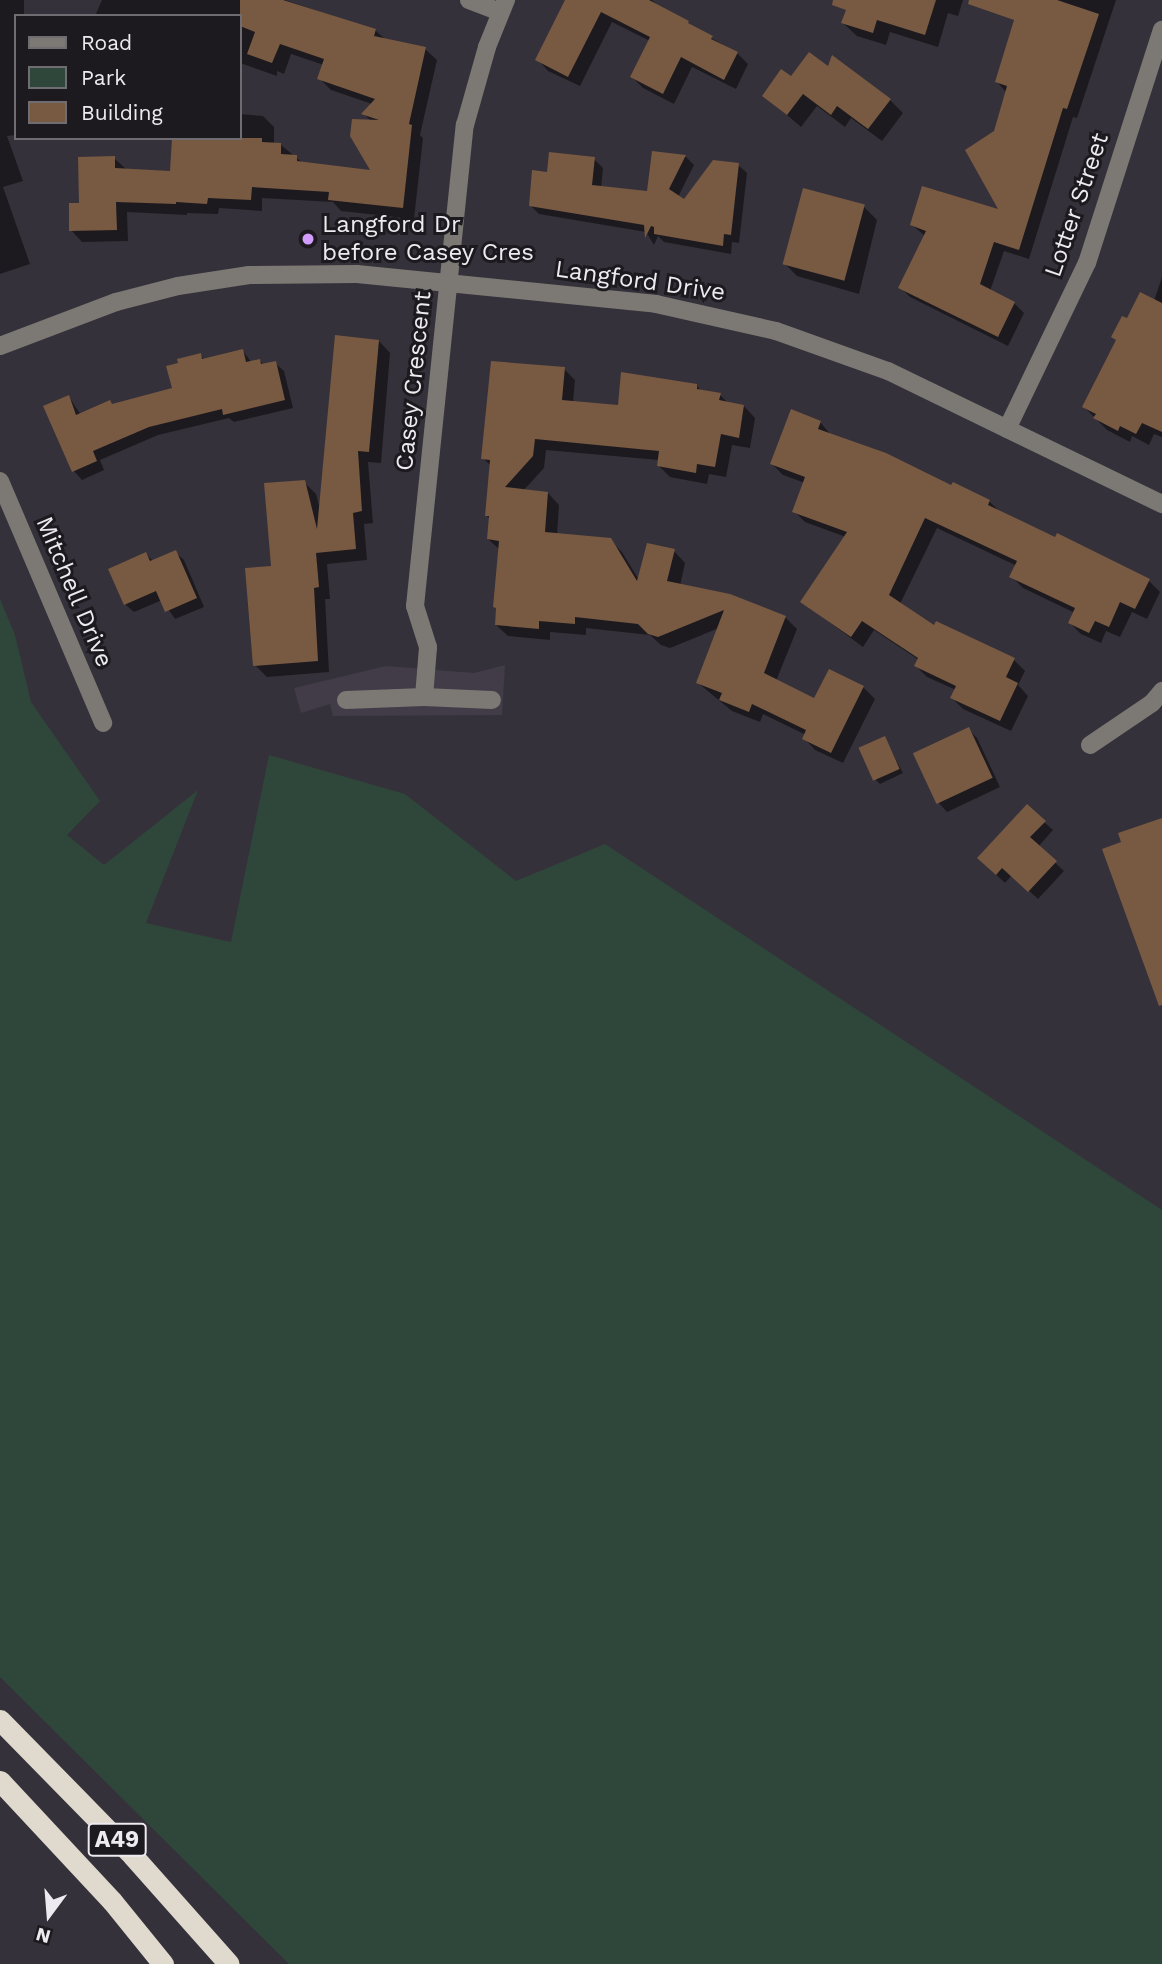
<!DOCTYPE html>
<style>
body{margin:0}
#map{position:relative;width:1162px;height:1964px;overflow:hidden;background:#35313a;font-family:"Work Sans",sans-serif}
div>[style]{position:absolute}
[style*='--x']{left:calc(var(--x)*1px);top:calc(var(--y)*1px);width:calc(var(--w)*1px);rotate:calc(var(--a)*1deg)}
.built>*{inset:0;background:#423b48}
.green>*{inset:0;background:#2f463a}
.shadow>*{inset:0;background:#0007}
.building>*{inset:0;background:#785942;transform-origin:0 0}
.minor>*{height:18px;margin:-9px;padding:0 9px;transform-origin:9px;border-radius:9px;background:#7c7974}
.highway>*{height:21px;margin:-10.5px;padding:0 10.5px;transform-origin:10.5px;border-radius:10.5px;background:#e0d9ce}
.dots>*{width:19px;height:19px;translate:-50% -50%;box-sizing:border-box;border:4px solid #1c1a1e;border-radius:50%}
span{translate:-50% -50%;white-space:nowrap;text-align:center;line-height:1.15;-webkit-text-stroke:6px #1c1a1e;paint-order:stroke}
.shield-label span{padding:2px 5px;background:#1c1a1e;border:2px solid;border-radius:5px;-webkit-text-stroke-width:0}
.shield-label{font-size:23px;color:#edeaf0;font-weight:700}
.street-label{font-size:24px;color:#edeaf0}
.poi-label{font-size:24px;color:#edeaf0}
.left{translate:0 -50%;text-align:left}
.legend{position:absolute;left:14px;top:14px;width:228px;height:126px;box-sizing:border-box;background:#1c1a1e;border:2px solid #706d72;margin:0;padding:9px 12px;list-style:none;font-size:21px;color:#edeaf0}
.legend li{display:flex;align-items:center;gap:14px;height:35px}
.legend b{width:35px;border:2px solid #706d72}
.north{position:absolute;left:14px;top:1880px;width:70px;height:70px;-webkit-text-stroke:5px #1c1a1e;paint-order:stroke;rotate:196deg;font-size:19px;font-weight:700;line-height:28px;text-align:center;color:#edeaf0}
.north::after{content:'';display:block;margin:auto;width:24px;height:32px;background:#edeaf0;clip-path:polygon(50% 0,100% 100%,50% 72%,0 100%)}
</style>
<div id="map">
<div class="built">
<div style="clip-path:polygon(505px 665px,502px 715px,333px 716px,330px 704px,301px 713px,294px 688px,386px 666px,474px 673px)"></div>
</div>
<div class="green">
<div style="clip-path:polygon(0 599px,15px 635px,31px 702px,100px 801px,67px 835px,104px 865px,198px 790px,146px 923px,231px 942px,269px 755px,405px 794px,516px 881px,605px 844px,1162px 1210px,1162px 1964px,289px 1964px,0 1677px)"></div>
</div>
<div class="shadow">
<div style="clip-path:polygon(0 0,24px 0,24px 16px,16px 16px,16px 135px,7px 136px,23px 181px,3px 187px,30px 264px,0 274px)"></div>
<div style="clip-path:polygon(102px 0,285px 0,375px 30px,386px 40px,425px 49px,437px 60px,420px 135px,423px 138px,414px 219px,341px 211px,333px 202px,262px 198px,262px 211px,219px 208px,218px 214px,187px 213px,187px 215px,127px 212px,128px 241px,82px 242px,71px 230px,81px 205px,114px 158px,127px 170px,172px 173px,240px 138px,240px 114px,263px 116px,274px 127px,274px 145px,281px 145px,304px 164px,373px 172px,372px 122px,364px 114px,372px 104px,331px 90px,319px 78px,324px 65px,291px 54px,284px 74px,277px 71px,277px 76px,240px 63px,240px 16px,95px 16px)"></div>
<div style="clip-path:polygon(567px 0,652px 0,660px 8px,737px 53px,748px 64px,736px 89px,692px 67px,674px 104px,643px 88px,632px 77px,650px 41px,612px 22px,580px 86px,548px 71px,538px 60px)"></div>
<div style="clip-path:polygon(851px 0,963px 0,958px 16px,948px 13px,938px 47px,890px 32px,886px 45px,857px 36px,843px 23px)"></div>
<div style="clip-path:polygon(1017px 0,1116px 0,1077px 118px,1073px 117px,1029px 259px,1004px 251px,990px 291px,1014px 303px,1024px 313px,1008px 346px,910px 297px,900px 287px,925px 236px,912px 225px,1002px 212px,995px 133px,1007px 93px,997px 82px,1016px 22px,1011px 18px)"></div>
<div style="clip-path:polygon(829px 69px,890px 100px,903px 113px,882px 141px,851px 118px,845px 127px,817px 106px,801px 127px,764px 95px)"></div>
<div style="clip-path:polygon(653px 153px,686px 157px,694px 165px,678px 197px,684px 201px,738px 165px,747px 173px,739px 243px,732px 242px,731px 254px,664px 242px,658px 236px,654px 245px,646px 232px,539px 214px,530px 205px,549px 174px,594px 159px,603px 168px,601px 188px,649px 193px)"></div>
<div style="clip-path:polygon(864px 207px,877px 220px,859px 294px,797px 276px,784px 263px)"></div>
<div style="clip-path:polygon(1162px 277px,1162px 437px,1154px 434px,1149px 445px,1132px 436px,1130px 442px,1107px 430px,1084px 407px,1127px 320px,1154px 301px)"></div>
<div style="clip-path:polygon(379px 341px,390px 353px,381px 463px,368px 462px,373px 523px,364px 524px,367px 560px,327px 564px,330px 599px,325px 599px,329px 672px,267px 677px,255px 665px,273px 568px,304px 482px,316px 494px,320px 509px)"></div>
<div style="clip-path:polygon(243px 351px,252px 363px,260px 361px,264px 365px,275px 363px,284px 371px,293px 408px,234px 422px,229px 418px,158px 435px,100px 460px,104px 470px,82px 480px,74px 471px,69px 397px,81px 415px,174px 390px,200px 355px,205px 360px)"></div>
<div style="clip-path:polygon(564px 369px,575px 380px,573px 402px,620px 407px,622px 374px,697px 386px,702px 392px,720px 395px,729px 404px,744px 406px,755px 418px,750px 448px,732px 445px,726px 477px,709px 474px,707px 484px,670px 477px,659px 466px,659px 460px,546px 450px,544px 468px,523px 491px,548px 493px,559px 505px,557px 535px,610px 540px,622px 552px,639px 580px,674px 551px,685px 563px,680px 586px,785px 617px,797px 629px,776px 681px,815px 700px,863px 687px,875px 699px,843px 763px,815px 750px,804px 738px,806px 735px,763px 714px,760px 722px,732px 711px,698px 683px,719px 628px,670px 648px,661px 645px,650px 635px,586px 628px,586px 635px,550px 632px,550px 640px,508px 636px,496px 625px,500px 550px,488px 539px,490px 519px,486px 515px,491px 466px,483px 458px)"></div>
<div style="clip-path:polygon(820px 422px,831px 435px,989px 501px,1001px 513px,1149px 581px,1160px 592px,1147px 619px,1132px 612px,1120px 637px,1106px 631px,1101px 643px,1081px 634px,1070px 623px,1075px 613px,1023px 588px,1012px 577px,1017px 566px,937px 528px,900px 604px,934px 628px,1014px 660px,1025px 671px,1018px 685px,1028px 696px,1011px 731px,963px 709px,952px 698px,956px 690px,927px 677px,916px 666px,919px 660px,874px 630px,863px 647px,802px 602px,846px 537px,805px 522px,794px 511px,805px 483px,783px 475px,772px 464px)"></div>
<div style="clip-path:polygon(175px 552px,184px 560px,204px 607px,175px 619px,162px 600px,134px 612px,125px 604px,146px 554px,153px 561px)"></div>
<div style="clip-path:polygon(968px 729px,977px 738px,1000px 787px,947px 812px,939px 803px)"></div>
<div style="clip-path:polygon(884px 738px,903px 773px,880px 784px,876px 780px)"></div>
<div style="clip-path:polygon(1044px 822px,1053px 830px,1038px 847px,1064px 871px,1038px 899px,1012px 875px,1005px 883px,988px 867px)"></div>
</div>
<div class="building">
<div style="clip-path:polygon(240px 0,283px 0,376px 29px,374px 36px,426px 47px,409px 124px,412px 125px,403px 208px,328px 200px,329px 192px,252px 187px,251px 200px,208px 198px,207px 204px,176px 202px,176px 204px,116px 202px,117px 230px,69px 231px,69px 203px,79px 203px,78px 157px,115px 156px,115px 168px,170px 171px,172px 138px,262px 138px,262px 142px,281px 143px,281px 154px,297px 155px,297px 161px,370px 170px,350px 136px,352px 119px,379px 120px,361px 114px,375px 99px,317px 79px,324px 59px,280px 44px,272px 63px,247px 54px,255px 32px,240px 26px)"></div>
<div style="clip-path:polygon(565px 0,649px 0,689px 21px,688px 23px,713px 36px,711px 39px,738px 52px,724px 80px,681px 57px,663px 94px,630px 77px,650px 37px,601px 12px,568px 77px,535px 60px)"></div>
<div style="clip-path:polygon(833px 0,936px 0,925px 35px,877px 20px,873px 33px,841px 23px,846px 10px,832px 5px)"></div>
<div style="clip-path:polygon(969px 0,1057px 0,1099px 14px,1067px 109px,1063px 108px,1019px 250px,994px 242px,980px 284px,1015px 302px,998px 337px,898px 288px,926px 231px,910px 225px,922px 186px,998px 209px,965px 150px,994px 131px,1007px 86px,995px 82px,1014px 20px,968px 4px)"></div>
<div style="clip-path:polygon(809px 52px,828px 66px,832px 55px,891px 99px,868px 129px,837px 106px,831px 115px,803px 94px,787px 115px,762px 96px,781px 69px,791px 76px)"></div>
<div style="clip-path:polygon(652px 151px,686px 155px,669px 189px,684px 199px,713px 160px,739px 163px,731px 235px,724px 234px,723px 246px,654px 234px,654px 227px,651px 226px,645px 238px,644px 225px,529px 206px,532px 170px,547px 172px,549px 152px,595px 157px,592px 185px,647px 191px)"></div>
<div style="left:803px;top:188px;width:64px;height:79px;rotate:15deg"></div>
<div style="clip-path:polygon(1140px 292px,1162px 303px,1162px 432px,1142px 423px,1136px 434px,1120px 426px,1118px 431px,1093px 418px,1096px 414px,1082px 407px,1116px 340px,1111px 337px,1122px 316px,1127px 318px)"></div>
<div style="clip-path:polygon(335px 335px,379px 340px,369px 452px,358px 451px,362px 511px,353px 513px,356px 549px,316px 553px,319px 587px,314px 588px,318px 661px,253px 666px,245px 568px,271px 566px,264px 483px,305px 480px,317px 529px)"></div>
<div style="clip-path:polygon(243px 349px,246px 362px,260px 359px,261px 364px,276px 361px,285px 400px,223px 415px,222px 409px,149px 427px,93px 451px,97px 461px,72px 472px,43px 406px,69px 395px,76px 415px,110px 400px,112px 404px,172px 388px,166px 366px,178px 363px,177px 359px,201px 353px,202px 359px)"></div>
<div style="clip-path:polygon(491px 361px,565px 367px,562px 400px,618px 405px,621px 372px,697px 384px,697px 389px,721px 393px,719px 400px,744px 405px,739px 438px,721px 434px,715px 467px,697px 464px,696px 473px,657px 466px,659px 451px,535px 439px,533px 456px,505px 487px,548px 492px,545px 532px,611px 538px,637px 581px,647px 543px,675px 549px,667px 581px,730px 594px,786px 616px,764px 673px,814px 698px,829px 669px,864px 686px,831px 753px,802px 739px,806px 730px,752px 704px,749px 712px,719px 700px,722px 693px,696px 683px,724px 610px,658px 637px,648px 634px,638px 624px,575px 617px,575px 624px,539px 621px,539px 629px,495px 625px,496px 608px,493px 607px,499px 541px,487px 539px,489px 516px,485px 516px,490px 460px,481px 459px)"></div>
<div style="clip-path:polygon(791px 409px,821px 421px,818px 429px,886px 453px,951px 485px,953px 482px,990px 500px,988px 505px,1055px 537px,1057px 533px,1150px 579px,1135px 609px,1120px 602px,1109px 627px,1095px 621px,1089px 633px,1068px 623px,1075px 608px,1009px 577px,1017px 561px,925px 518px,889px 595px,934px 625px,936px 621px,1015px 658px,1006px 677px,1018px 683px,1000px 721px,950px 698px,956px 686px,914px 666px,918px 658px,862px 621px,851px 637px,800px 602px,847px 532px,792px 512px,805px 477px,770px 464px)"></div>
<div style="clip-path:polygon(176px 550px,197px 598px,165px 612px,156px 591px,124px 605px,108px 569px,146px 552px,150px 561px)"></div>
<div style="left:969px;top:727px;width:56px;height:62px;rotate:65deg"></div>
<div style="left:885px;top:736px;width:36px;height:29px;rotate:66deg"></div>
<div style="clip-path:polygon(1027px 804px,1046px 821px,1030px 837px,1057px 861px,1028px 892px,1002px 868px,996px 875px,977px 858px)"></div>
<div style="clip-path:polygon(1162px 818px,1162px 1005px,1159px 1006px,1102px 849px,1121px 842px,1118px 833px)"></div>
</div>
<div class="minor">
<div style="--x:469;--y:0;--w:33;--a:21"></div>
<div style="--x:0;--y:346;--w:124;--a:-20.8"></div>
<div style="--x:116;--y:302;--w:64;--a:-14.5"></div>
<div style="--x:178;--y:286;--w:72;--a:-8.8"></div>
<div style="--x:249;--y:275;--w:108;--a:-0.5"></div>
<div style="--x:357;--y:274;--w:301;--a:5.7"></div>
<div style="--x:656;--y:304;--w:123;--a:12.7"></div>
<div style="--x:776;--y:331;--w:119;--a:19.7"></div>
<div style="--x:888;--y:371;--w:305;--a:25.9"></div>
<div style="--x:1007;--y:429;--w:184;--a:-64.3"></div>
<div style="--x:1087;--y:263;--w:245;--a:-72.2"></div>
<div style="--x:0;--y:481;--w:263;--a:66.9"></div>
<div style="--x:424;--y:697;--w:50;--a:-85.4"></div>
<div style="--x:428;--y:647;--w:43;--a:-107.6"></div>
<div style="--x:415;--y:606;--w:484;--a:-84.1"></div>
<div style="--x:465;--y:125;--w:81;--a:-74.2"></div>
<div style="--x:487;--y:47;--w:51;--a:-68"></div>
<div style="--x:346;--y:700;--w:78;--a:-2.2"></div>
<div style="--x:424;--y:697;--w:68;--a:2.5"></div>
<div style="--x:1090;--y:745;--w:75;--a:-34.1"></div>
<div style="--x:1152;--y:703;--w:16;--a:-50"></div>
</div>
<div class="highway">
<div style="--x:0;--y:1720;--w:190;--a:45.6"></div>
<div style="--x:133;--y:1856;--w:144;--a:48.4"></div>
<div style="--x:0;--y:1781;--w:164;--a:47"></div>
<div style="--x:112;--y:1901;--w:81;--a:51"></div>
</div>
<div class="dots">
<div style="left:308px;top:239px;background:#d29cfd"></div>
</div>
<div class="shield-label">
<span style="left:117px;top:1840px">A49</span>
</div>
<div class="street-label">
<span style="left:1077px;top:205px;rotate:-71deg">Lotter Street</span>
<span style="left:640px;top:281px;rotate:8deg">Langford Drive</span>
<span style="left:414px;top:381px;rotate:-84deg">Casey Crescent</span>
<span style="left:74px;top:592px;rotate:67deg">Mitchell Drive</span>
</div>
<div class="poi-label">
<span class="left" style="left:322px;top:239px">Langford Dr<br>before Casey Cres</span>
</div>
<ul class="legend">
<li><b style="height:9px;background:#7c7974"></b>Road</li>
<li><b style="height:19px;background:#2f463a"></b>Park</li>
<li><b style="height:19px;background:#785942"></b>Building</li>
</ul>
<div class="north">N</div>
</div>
